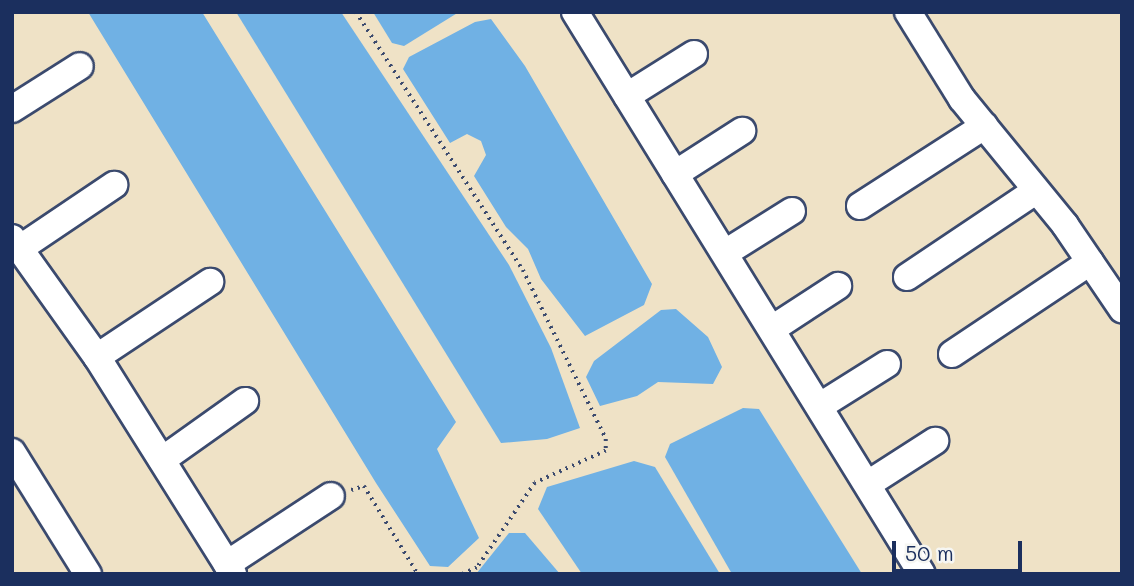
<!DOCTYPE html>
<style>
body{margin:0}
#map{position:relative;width:1134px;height:586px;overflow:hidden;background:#efe2c6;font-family:Mali,sans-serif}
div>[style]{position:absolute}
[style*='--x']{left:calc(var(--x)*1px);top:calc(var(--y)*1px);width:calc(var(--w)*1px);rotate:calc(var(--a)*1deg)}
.water>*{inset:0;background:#70b1e4}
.path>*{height:3.5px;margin-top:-1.75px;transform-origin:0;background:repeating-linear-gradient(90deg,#3b4a6e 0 2px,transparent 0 7px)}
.roads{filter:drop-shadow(2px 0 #3b4a6e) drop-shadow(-2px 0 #3b4a6e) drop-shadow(0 2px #3b4a6e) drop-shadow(0 -2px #3b4a6e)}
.minor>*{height:26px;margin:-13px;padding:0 13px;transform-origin:13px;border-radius:13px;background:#fff}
span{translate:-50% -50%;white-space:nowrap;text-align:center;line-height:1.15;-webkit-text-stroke:7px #f6f6f2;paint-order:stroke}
.frame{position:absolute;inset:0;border:14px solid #1b2f5e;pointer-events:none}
.scale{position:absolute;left:892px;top:541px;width:130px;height:32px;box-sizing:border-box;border:4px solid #1b2f5e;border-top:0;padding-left:9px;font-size:21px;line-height:24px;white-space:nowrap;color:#1b2f5e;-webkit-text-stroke:5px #f6f6f2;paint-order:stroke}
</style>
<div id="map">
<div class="water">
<div style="clip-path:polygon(88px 12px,202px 12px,456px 422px,437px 449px,479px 538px,448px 567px,430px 566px,376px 483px)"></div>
<div style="clip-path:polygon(236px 12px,341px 12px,509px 265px,551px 348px,580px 428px,547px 439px,501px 443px)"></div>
<div style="clip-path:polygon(373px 12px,459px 12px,404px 46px,392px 43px)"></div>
<div style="clip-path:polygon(491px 19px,525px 66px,652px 284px,644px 305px,585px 336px,541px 279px,528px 249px,506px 227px,474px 176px,486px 155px,481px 141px,467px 134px,450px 143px,403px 69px,409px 57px,475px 22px)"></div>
<div style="clip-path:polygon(676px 309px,708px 337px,722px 367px,713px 384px,658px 382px,637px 396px,600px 406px,586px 377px,594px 361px,661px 310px)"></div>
<div style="clip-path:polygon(743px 408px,759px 409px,862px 574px,732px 574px,665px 457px,670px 444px)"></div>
<div style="clip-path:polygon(634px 461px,655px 467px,720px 574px,582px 574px,538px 509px,547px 487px)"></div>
<div style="clip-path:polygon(509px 533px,525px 533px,560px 574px,476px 574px)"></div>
</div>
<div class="path">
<div style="--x:356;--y:12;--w:307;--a:57.1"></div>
<div style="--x:523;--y:270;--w:188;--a:63.8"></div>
<div style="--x:606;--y:439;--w:12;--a:90"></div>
<div style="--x:606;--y:451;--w:78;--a:155.7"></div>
<div style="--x:535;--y:483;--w:103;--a:124.3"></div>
<div style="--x:477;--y:568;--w:15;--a:157"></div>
<div style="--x:351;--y:490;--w:14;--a:-17"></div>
<div style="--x:364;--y:486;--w:103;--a:58.5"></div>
</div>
<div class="roads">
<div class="minor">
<div style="--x:575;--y:12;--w:660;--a:58.31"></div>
<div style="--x:908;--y:12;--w:102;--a:58.2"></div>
<div style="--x:962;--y:99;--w:163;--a:50.7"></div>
<div style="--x:1065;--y:225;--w:102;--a:55.8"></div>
<div style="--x:627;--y:96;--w:79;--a:-32.1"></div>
<div style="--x:12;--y:109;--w:80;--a:-32.3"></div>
<div style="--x:675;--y:174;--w:80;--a:-32.7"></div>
<div style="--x:860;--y:206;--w:148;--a:-32.8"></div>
<div style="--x:12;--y:238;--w:146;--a:54.5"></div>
<div style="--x:97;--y:357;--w:256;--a:57.9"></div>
<div style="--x:19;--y:249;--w:115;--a:-34"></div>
<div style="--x:725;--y:253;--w:79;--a:-32.1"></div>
<div style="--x:907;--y:277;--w:153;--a:-33.8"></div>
<div style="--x:772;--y:329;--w:79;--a:-33.1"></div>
<div style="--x:952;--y:354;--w:166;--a:-33.7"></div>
<div style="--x:97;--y:357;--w:136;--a:-33.6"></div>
<div style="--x:820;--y:406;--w:79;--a:-32.1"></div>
<div style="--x:12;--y:452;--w:144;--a:58.1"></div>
<div style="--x:162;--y:460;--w:102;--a:-35.4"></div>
<div style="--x:868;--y:484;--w:80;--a:-32.7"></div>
<div style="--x:227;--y:564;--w:124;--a:-33.2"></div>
</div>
</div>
<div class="frame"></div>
<div class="scale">50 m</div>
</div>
